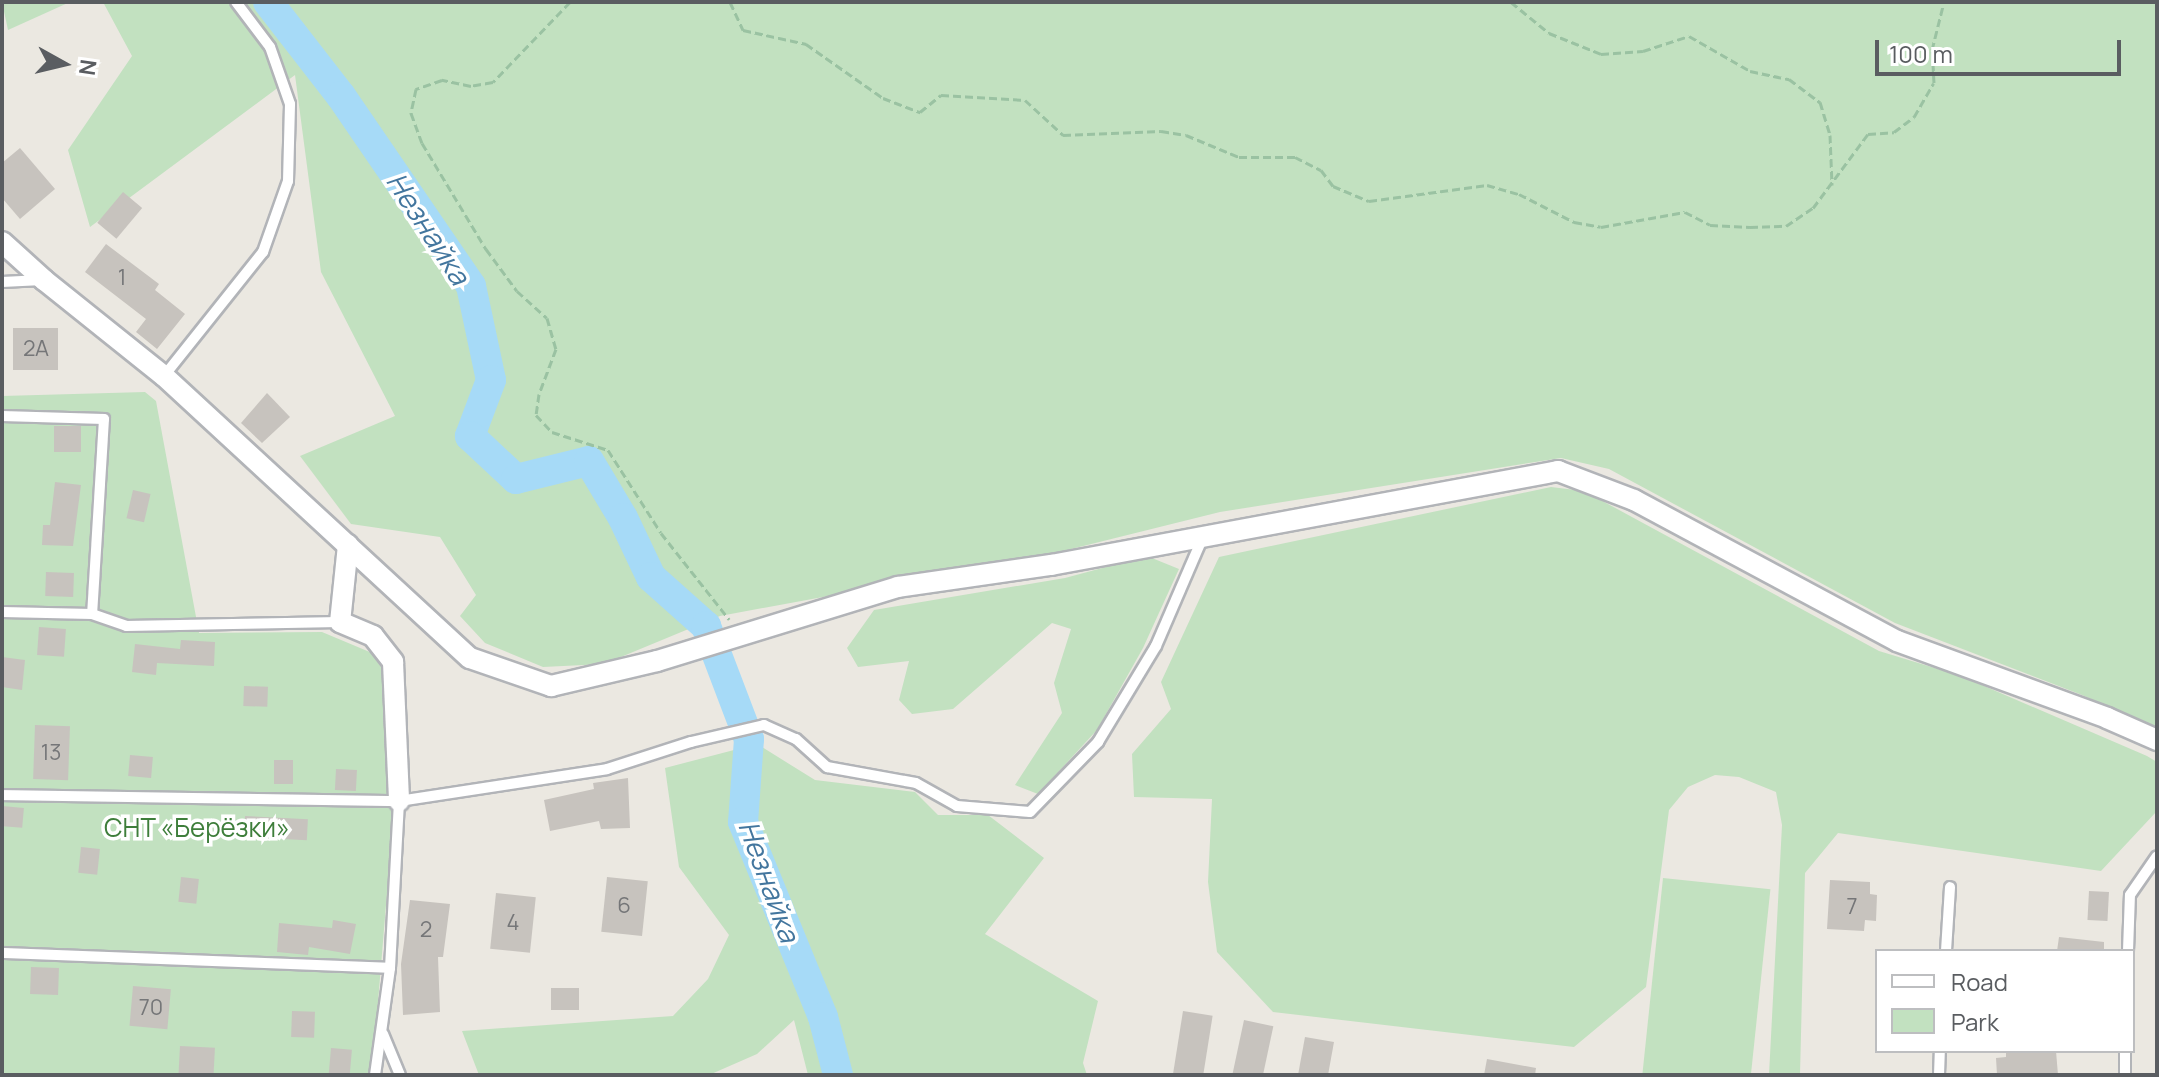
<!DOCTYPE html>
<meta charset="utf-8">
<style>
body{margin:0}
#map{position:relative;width:2159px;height:1077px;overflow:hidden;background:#ebe8e1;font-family:Manrope,sans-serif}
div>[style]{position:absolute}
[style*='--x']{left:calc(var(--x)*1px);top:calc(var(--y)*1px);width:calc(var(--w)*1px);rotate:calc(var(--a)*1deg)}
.green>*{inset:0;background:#c2e1c0;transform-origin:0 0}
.river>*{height:30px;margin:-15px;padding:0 15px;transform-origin:15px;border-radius:15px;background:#a6daf7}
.building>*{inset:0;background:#c7c3be;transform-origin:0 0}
.path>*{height:3px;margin-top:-1.5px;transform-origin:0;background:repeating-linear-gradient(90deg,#9ac2a2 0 8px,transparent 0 12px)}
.roads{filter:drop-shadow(2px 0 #b2b4b8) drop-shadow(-2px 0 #b2b4b8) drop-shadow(0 2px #b2b4b8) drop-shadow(0 -2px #b2b4b8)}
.service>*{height:10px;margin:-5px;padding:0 5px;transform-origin:5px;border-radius:5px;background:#fff}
.minor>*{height:20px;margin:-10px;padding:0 10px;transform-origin:10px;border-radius:10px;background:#fff}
span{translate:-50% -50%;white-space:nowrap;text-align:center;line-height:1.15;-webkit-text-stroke:7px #fff;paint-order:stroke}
.number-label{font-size:22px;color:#757678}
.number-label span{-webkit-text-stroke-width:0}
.park-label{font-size:26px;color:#3e7e3b}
.water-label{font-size:28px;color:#43769e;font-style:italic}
.frame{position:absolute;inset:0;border:4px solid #5a5d61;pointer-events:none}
.legend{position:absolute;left:1875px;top:949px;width:260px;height:104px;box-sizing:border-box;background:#fff;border:2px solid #bdbec0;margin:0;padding:10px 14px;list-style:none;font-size:24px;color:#5a5d61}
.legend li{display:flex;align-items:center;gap:16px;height:40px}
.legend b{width:40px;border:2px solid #bdbec0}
.north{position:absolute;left:24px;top:24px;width:80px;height:80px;-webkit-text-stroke:6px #fff;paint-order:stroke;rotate:98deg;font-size:22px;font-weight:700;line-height:32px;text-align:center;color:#5a5d61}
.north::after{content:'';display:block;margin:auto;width:28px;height:36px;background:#5a5d61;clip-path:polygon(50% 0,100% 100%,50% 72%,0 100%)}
.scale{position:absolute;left:1875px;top:40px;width:246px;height:36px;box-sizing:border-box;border:4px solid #5a5d61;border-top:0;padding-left:10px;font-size:24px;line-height:28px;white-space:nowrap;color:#5a5d61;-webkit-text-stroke:6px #fff;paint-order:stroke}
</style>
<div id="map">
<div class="green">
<div style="clip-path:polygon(2px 2px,70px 2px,8px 30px)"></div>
<div style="clip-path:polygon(103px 2px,2157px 2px,2157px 729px,2082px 695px,1895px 623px,1609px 469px,1561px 458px,1220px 512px,1039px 557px,720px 616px,604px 664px,543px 667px,485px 643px,460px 616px,476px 595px,440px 537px,351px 524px,300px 456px,395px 416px,321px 272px,295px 75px,90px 227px,68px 150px,132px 56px)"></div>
<div style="clip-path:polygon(145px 392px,156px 401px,199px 633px,322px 632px,384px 658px,394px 808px,372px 1075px,2px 1075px,2px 396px)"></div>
<div style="clip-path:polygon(1551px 487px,1584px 491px,1879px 651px,1961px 676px,2147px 756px,2157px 762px,2157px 811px,2101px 871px,1838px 833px,1805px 873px,1800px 1075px,1769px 1075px,1782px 825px,1776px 792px,1739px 777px,1715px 775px,1688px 787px,1669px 810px,1646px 987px,1574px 1047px,1273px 1012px,1217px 952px,1208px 882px,1212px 799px,1134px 797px,1132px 754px,1171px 709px,1161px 682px,1219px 557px)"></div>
<div style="clip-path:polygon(1147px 556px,1179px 569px,1143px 648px,1097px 730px,1038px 794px,1015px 785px,1062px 713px,1054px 683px,1071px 629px,1052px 623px,953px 709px,912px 714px,899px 700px,909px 661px,858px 667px,847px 648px,874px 610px,1065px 578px)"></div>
<div style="clip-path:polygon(757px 744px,815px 780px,915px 792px,938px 815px,988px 815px,1044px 858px,985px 934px,1098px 1001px,1083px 1063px,1087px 1075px,808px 1075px,794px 1020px,757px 1054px,709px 1075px,479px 1075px,462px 1031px,673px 1016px,708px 979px,729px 935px,679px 867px,665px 768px)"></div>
<div style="left:1663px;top:878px;width:108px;height:199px;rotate:6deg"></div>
</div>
<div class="river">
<div style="--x:268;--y:2;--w:119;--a:52.2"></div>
<div style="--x:341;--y:96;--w:230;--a:55.6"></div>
<div style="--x:471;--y:286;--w:96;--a:78"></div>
<div style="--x:491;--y:380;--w:60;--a:110.6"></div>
<div style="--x:470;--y:436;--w:63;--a:43.1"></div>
<div style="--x:516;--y:479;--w:75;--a:-13.9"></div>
<div style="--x:589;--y:461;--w:66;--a:59.2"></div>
<div style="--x:623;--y:518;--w:65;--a:64.6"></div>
<div style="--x:651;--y:577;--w:74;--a:41.7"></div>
<div style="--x:706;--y:626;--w:121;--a:69.2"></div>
<div style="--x:749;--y:739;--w:83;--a:94.1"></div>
<div style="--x:743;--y:822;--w:211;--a:67.7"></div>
<div style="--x:823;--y:1017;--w:60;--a:75.5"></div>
</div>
<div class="building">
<div style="clip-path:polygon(20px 148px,55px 189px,20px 219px,2px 198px,2px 163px)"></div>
<div style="left:123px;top:192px;width:25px;height:40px;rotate:40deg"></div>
<div style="clip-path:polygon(106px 244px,159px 284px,155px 290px,185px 314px,157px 349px,136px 332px,146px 319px,85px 272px)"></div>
<div style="left:58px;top:328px;width:42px;height:45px;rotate:90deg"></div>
<div style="clip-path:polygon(267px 393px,290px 417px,262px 443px,241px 423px)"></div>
<div style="left:54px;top:426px;width:27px;height:26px"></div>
<div style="clip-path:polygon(55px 482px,81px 485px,73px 546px,42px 545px,43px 525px,50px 525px)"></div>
<div style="left:133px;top:490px;width:18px;height:29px;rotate:13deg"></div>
<div style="left:46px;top:572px;width:28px;height:24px;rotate:2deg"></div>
<div style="left:39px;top:627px;width:27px;height:28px;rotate:4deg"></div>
<div style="clip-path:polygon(181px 640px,215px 642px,214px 666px,157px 663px,156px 675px,132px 672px,135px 644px,180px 649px)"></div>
<div style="clip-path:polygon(2px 657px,25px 660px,22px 690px,2px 687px)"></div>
<div style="left:244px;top:686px;width:24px;height:20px;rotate:2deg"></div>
<div style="left:35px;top:725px;width:35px;height:54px;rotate:2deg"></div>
<div style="left:130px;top:755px;width:23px;height:21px;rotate:5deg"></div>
<div style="left:274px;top:760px;width:19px;height:24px"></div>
<div style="left:336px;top:769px;width:21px;height:21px;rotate:3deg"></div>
<div style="clip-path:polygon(628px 778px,630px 828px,601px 829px,599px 821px,550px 831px,544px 800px,594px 789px,593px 783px)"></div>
<div style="left:2px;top:806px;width:22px;height:20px;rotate:5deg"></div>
<div style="left:245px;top:816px;width:63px;height:21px;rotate:3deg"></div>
<div style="left:81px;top:847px;width:19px;height:26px;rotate:6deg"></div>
<div style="left:181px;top:877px;width:18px;height:25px;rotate:6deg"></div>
<div style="left:607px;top:877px;width:41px;height:55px;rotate:6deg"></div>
<div style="clip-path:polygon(1830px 880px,1870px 882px,1870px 894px,1877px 895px,1876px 921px,1865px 920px,1864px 931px,1827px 929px)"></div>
<div style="left:2089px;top:891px;width:20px;height:29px;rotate:3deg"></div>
<div style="left:496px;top:893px;width:40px;height:56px;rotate:6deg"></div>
<div style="clip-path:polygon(410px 900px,450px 904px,443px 957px,438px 957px,440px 1012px,403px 1015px,401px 964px)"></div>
<div style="clip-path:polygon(333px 920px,356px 924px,350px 954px,309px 947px,308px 955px,277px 952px,279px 923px,332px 928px)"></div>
<div style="clip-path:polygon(2059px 937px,2104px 942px,2104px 951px,2057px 951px)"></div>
<div style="left:31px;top:967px;width:28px;height:27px;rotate:2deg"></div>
<div style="left:133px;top:986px;width:38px;height:40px;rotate:5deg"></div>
<div style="left:551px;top:988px;width:28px;height:22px"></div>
<div style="left:292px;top:1011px;width:23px;height:26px;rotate:2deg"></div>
<div style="left:1183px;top:1011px;width:30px;height:65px;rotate:9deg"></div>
<div style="left:1244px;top:1020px;width:30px;height:56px;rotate:12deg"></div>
<div style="clip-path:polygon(1305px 1037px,1334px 1042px,1328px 1075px,1298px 1075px)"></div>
<div style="left:180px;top:1046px;width:35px;height:29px;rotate:3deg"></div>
<div style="left:331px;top:1048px;width:21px;height:27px;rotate:5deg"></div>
<div style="clip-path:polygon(2006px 1051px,2056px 1051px,2058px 1075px,1997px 1075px,1996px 1058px,2006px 1057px)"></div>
<div style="clip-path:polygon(1487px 1059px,1536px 1068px,1535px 1075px,1484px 1075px)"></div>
</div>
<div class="path">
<div style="--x:570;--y:2;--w:111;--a:133.9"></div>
<div style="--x:493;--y:82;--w:22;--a:170"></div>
<div style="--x:471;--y:86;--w:30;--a:-168"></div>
<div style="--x:442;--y:80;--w:28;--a:161"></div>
<div style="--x:416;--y:89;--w:25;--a:102"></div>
<div style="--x:411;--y:113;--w:32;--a:70"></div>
<div style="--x:422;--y:143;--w:124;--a:58.9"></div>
<div style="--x:486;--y:249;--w:52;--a:53.6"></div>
<div style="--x:517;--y:291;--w:40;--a:42"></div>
<div style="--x:547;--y:318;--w:32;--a:74"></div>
<div style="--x:556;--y:349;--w:48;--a:110.7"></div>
<div style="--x:539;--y:394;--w:21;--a:98"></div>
<div style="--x:536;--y:415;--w:23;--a:47"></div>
<div style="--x:552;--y:432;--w:59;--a:17.8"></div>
<div style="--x:608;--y:450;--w:98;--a:57.4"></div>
<div style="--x:661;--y:533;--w:110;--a:51.7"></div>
<div style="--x:730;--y:2;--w:31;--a:65"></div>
<div style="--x:743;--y:30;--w:65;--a:12.5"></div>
<div style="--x:806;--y:44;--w:94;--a:35"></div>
<div style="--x:883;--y:98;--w:40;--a:21"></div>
<div style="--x:920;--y:112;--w:27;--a:-39"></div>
<div style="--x:941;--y:95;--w:84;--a:3.4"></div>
<div style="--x:1025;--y:100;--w:52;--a:42.6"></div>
<div style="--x:1063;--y:135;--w:98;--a:-2.3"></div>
<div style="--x:1161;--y:131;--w:25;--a:9"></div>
<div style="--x:1186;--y:135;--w:57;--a:22.5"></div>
<div style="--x:1239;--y:157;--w:56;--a:0"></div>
<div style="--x:1295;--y:157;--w:29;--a:27"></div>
<div style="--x:1321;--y:170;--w:20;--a:53"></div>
<div style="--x:1333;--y:186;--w:39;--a:23"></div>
<div style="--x:1369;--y:201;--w:119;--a:-7.7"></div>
<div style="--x:1487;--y:185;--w:33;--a:16"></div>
<div style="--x:1519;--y:194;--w:62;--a:27"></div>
<div style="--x:1574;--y:222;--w:27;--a:10"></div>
<div style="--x:1601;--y:227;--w:85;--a:-10.1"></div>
<div style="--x:1685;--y:212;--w:28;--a:27"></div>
<div style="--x:1710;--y:225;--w:40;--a:2.9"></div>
<div style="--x:1750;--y:227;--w:36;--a:-2"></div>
<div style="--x:1786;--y:226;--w:32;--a:-34"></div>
<div style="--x:1813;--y:208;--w:92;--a:-53.4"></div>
<div style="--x:1868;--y:134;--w:26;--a:-4"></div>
<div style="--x:1894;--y:132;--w:25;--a:-37"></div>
<div style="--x:1914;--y:117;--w:39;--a:-60"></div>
<div style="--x:1934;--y:83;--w:33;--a:-93"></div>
<div style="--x:1932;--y:50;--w:49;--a:-76"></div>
<div style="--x:1511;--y:2;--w:49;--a:39.2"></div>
<div style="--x:1549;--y:33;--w:56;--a:22"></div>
<div style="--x:1601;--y:54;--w:42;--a:-4.1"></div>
<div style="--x:1643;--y:51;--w:48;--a:-18.1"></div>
<div style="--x:1689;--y:36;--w:70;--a:29.8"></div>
<div style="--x:1750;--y:71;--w:40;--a:12"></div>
<div style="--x:1789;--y:79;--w:39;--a:37"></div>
<div style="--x:1820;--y:102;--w:34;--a:73"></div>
<div style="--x:1830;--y:135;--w:50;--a:87.7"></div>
</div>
<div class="roads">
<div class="service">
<div style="--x:2;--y:282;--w:40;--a:-2.9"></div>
<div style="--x:164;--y:376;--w:159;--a:-51.4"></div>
<div style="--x:263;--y:252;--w:75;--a:-70.6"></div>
<div style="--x:288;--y:181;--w:77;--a:-88.5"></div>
<div style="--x:290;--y:104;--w:60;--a:-109.3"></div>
<div style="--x:270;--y:47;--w:56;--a:-127.1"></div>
<div style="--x:2;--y:416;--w:102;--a:1.7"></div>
<div style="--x:104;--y:419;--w:195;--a:93.5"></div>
<div style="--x:2;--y:612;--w:90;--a:1.3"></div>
<div style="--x:92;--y:614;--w:36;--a:19"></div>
<div style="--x:126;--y:626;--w:214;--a:-1.1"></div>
<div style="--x:2;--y:795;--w:397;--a:0.9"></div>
<div style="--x:399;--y:801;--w:210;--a:-8.7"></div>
<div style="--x:607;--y:769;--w:88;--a:-17.8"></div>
<div style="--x:691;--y:742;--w:75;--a:-13.1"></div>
<div style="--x:764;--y:725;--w:35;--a:24"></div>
<div style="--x:796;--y:739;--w:42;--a:42.1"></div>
<div style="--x:827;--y:767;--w:90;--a:10.2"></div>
<div style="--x:916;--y:783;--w:47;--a:29.3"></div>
<div style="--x:957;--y:806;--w:73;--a:4.7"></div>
<div style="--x:1030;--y:812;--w:98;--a:-45.8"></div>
<div style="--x:1098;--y:742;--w:112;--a:-58.9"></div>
<div style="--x:1156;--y:646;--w:119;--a:-66.7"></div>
<div style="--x:1946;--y:951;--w:64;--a:-86.4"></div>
<div style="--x:2128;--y:951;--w:56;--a:-88"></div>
<div style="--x:2130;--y:895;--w:47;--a:-55.3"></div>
<div style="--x:2;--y:953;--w:388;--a:2.2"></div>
<div style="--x:383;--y:1034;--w:44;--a:67.5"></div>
<div style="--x:375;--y:1075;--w:108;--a:-82"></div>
<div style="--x:390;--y:968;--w:167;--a:-86.9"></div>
<div style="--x:1939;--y:1075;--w:24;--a:-88"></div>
<div style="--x:2125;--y:1075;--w:24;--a:-90"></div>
</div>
<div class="minor">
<div style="--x:2;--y:242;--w:57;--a:42.1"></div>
<div style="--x:44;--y:280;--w:154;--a:38.7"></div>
<div style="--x:164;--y:376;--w:416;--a:42.7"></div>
<div style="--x:470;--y:658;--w:86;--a:19.1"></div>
<div style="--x:551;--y:686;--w:109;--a:-13.3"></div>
<div style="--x:657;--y:661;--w:252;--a:-17.1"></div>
<div style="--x:898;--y:587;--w:155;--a:-8.2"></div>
<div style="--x:1051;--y:565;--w:516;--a:-10.5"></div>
<div style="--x:1558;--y:471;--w:81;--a:20.9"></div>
<div style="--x:1634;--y:500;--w:298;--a:28.2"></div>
<div style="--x:1897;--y:641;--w:224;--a:20.1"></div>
<div style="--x:2107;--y:718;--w:55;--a:23.7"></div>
<div style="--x:348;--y:545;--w:77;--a:95.9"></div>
<div style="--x:340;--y:622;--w:36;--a:23"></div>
<div style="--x:373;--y:636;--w:33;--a:52"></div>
<div style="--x:393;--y:662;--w:139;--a:87.5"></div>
</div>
</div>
<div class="number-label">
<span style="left:122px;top:278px">1</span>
<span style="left:36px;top:349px">2А</span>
<span style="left:51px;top:753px">13</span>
<span style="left:624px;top:906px">6</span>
<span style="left:1852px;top:907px">7</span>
<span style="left:513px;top:923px">4</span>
<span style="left:426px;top:930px">2</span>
<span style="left:151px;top:1008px">70</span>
</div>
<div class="park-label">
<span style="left:197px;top:828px">СНТ «Берёзки»</span>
</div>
<div class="water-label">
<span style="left:429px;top:228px;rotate:57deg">Незнайка</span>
<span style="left:770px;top:881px;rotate:70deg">Незнайка</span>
</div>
<div class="frame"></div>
<ul class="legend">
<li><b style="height:10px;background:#fff"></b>Road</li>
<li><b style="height:22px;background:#c2e1c0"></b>Park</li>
</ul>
<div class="north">N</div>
<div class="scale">100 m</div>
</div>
